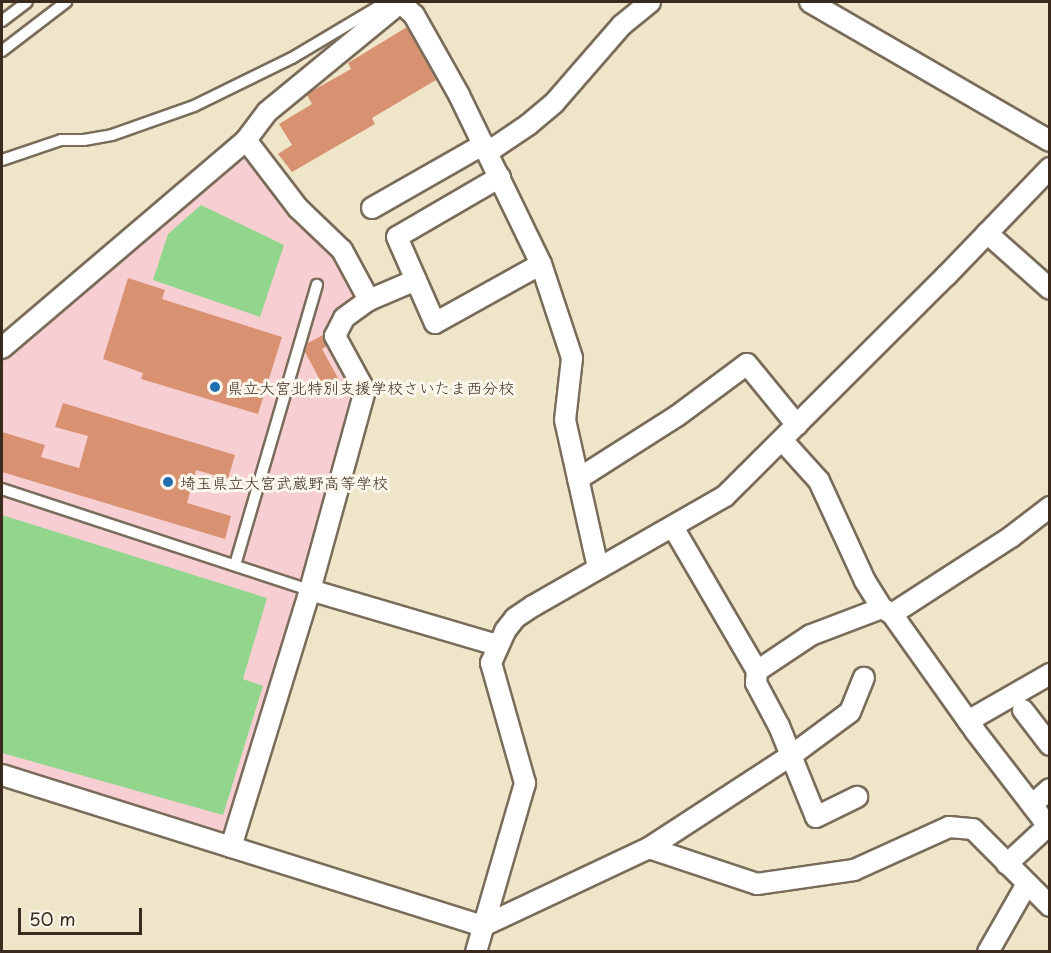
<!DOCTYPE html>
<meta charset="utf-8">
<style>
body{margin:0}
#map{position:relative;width:1051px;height:953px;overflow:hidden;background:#efe6c9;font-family:"Playpen Sans","Klee One",sans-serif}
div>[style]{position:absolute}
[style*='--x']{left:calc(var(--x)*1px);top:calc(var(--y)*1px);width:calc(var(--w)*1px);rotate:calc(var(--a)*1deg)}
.built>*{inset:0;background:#f7cfd3}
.green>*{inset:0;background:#92d68e}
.building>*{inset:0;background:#d89271}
.roads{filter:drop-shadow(2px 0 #7a6c5a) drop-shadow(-2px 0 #7a6c5a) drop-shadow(0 2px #7a6c5a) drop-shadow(0 -2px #7a6c5a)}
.service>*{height:10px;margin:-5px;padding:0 5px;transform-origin:5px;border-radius:5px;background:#fff}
.minor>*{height:20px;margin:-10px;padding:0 10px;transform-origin:10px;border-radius:10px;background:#fff}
.dots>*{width:16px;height:16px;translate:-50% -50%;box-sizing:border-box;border:3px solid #fbf7ec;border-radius:50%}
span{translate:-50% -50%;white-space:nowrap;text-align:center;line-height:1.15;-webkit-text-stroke:6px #fbf7ec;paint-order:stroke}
.poi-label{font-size:16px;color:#3b2a1e}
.left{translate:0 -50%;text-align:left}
.frame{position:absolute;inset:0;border:3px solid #3b2a1e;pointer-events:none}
.scale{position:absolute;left:18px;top:908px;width:124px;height:27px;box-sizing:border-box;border:3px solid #3b2a1e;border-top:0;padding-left:8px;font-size:18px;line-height:21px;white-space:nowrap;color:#3b2a1e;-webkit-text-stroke:4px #fbf7ec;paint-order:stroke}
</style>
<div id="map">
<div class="built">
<div style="clip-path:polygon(248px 150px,313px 237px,326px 241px,358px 298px,334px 317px,361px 392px,225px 834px,2px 766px,2px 357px)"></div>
</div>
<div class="green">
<div style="clip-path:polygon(201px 205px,284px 245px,260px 317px,153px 280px,168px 234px)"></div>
<div style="clip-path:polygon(2px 515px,267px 598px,243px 679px,263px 686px,223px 815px,2px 753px)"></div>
</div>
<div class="building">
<div style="clip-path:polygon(407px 27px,436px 80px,372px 118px,375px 124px,292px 172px,278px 154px,292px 145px,279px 124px,312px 104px,307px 95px,310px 92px,351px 69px,348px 63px)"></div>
<div style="clip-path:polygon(128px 278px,165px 290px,162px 299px,282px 337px,258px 414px,141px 379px,143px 373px,103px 359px)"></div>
<div style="clip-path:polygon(323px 335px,327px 346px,322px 349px,344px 389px,329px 397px,305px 352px,308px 343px)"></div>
<div style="clip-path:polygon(63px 403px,235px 455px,228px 479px,196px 470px,187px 503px,231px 516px,225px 539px,2px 472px,2px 432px,45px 445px,41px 457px,79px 468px,88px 436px,55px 427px)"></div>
</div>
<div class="roads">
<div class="service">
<div style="--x:2;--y:21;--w:31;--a:-37"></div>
<div style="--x:2;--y:51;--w:81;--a:-37.4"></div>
<div style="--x:2;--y:160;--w:62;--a:-18.7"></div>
<div style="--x:61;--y:140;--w:23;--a:0"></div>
<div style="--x:84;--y:140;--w:28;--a:-10"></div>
<div style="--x:112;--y:135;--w:87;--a:-19.5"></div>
<div style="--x:194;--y:106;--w:109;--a:-26.1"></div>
<div style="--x:292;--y:58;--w:109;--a:-30.8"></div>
<div style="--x:2;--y:489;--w:324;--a:18.2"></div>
<div style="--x:235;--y:565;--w:292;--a:-73.7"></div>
</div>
<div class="minor">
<div style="--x:400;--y:2;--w:19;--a:43"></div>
<div style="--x:414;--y:15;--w:92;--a:60.6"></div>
<div style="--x:459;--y:95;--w:188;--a:64.1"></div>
<div style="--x:541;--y:264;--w:99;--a:71.7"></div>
<div style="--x:572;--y:358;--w:62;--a:96.4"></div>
<div style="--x:565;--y:420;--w:152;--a:77.4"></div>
<div style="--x:810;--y:2;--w:277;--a:30.1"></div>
<div style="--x:246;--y:140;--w:86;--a:52.6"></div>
<div style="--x:298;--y:208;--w:61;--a:43.7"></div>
<div style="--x:342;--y:250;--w:57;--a:61.6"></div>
<div style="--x:369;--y:300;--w:51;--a:-23.1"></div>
<div style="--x:488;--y:152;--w:48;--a:-34"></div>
<div style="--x:528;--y:125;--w:35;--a:-40"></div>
<div style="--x:555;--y:102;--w:102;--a:-49"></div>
<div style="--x:622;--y:25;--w:36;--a:-39"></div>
<div style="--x:500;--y:177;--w:119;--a:149.8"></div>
<div style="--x:397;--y:237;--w:94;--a:66.2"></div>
<div style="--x:435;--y:323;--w:121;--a:-29.1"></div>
<div style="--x:372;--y:208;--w:129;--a:-29.7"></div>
<div style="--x:987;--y:233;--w:84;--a:41.6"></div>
<div style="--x:2;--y:348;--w:321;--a:-40.4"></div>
<div style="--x:246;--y:140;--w:35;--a:-53"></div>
<div style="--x:267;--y:112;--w:173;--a:-39.4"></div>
<div style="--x:782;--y:440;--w:55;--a:47.9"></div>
<div style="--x:819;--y:481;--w:110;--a:65.3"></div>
<div style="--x:865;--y:581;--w:32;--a:58"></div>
<div style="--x:882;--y:608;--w:12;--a:31"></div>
<div style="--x:892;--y:614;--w:142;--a:-32.9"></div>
<div style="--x:1011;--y:537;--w:49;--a:-37.6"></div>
<div style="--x:578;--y:479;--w:117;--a:-32.5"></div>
<div style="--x:677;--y:416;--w:87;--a:-36.6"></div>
<div style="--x:747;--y:364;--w:79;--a:50.7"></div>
<div style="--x:673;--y:527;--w:167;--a:59.7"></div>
<div style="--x:757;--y:671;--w:12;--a:95"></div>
<div style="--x:756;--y:683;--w:49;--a:61.9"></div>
<div style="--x:779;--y:726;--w:98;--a:67.9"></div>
<div style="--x:816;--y:817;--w:46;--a:-26"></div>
<div style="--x:310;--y:590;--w:195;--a:16.4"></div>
<div style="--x:892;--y:614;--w:143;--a:54.6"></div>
<div style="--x:975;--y:731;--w:110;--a:52.4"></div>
<div style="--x:1042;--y:818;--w:10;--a:37"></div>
<div style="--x:1050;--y:824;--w:59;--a:137.1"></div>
<div style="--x:757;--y:671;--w:65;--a:-33.7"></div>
<div style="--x:811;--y:635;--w:76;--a:-20.8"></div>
<div style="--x:1023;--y:710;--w:44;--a:52.4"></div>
<div style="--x:968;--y:721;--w:95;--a:-29.8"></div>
<div style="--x:2;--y:775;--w:504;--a:17.43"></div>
<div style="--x:483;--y:926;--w:183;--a:-25.2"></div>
<div style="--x:649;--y:848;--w:176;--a:-33.1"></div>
<div style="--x:796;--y:752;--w:67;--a:-36.5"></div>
<div style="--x:850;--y:712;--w:37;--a:-68"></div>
<div style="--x:1032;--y:805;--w:24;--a:-42"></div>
<div style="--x:231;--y:847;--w:269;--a:-72.9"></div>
<div style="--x:310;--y:590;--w:206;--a:-74.6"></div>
<div style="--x:365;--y:391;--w:63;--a:-118.6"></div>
<div style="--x:335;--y:336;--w:20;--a:-63"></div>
<div style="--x:344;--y:318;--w:31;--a:-36"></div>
<div style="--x:649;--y:848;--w:114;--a:18.4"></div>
<div style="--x:757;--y:884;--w:98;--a:-8.2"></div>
<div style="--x:854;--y:870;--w:104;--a:-24.4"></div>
<div style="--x:949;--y:827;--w:24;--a:5"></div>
<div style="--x:973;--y:829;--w:109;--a:45"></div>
<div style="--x:476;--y:952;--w:176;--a:-73.8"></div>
<div style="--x:525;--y:783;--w:125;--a:-105.8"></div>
<div style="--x:491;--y:663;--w:35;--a:-66"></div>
<div style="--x:505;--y:631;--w:16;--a:-52"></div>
<div style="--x:515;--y:618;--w:22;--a:-34"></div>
<div style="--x:533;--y:606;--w:221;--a:-29.8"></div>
<div style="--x:725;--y:496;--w:312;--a:-44.9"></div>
<div style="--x:946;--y:276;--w:150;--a:-46.1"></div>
<div style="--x:988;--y:952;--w:78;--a:-60.2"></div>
</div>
</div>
<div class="dots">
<div style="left:215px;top:387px;background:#1f6fb2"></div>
<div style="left:168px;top:482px;background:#1f6fb2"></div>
</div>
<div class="poi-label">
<span class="left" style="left:227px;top:387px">県立大宮北特別支援学校さいたま西分校</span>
<span class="left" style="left:180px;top:482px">埼玉県立大宮武蔵野高等学校</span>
</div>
<div class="frame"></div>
<div class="scale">50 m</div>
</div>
